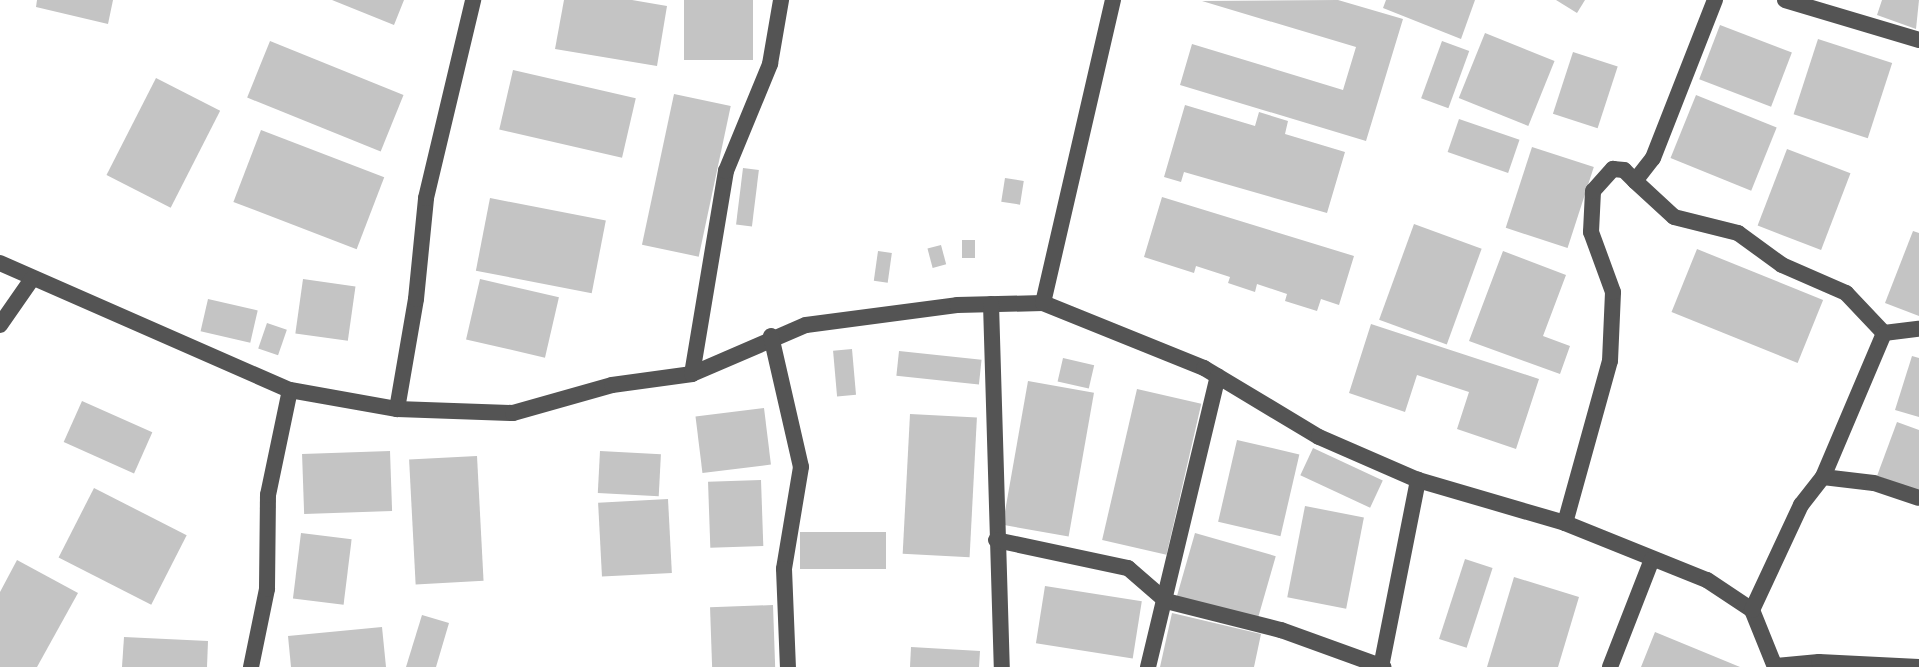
<!DOCTYPE html>
<style>
body{margin:0}
#map{position:relative;width:1919px;height:667px;overflow:hidden;background:#fff;font-family:Rubik,sans-serif}
div>[style]{position:absolute}
[style*='--x']{left:calc(var(--x)*1px);top:calc(var(--y)*1px);width:calc(var(--w)*1px);rotate:calc(var(--a)*1deg)}
.building>*{inset:0;background:#c4c4c4;transform-origin:0 0}
.street>*{height:16px;margin:-8px;padding:0 8px;transform-origin:8px;border-radius:8px;background:#545454}
span{translate:-50% -50%;white-space:nowrap;text-align:center;line-height:1.15;-webkit-text-stroke:6px #fff;paint-order:stroke}
</style>
<div id="map">
<div class="building">
<div style="clip-path:polygon(37px 0,113px 0,108px 24px,36px 7px)"></div>
<div style="clip-path:polygon(332px 0,404px 0,394px 25px)"></div>
<div style="clip-path:polygon(564px 0,632px 0,667px 6px,657px 66px,555px 49px)"></div>
<div style="left:684px;top:0;width:69px;height:60px"></div>
<div style="clip-path:polygon(1338px 0,1403px 19px,1366px 141px,1180px 85px,1192px 44px,1343px 90px,1356px 47px,1202px 1px)"></div>
<div style="clip-path:polygon(1386px 0,1475px 0,1461px 39px,1383px 8px)"></div>
<div style="clip-path:polygon(1556px 0,1585px 0,1577px 13px)"></div>
<div style="clip-path:polygon(1882px 0,1919px 0,1916px 29px,1877px 15px)"></div>
<div style="left:1720px;top:25px;width:77px;height:58px;rotate:21deg"></div>
<div style="left:1485px;top:33px;width:75px;height:70px;rotate:22deg"></div>
<div style="left:1818px;top:39px;width:78px;height:79px;rotate:18deg"></div>
<div style="left:270px;top:41px;width:144px;height:61px;rotate:22deg"></div>
<div style="left:1442px;top:41px;width:29px;height:61px;rotate:20deg"></div>
<div style="left:1573px;top:52px;width:47px;height:65px;rotate:18deg"></div>
<div style="left:513px;top:70px;width:126px;height:61px;rotate:13deg"></div>
<div style="left:156px;top:78px;width:72px;height:109px;rotate:27deg"></div>
<div style="left:674px;top:94px;width:58px;height:154px;rotate:12deg"></div>
<div style="left:1696px;top:95px;width:87px;height:68px;rotate:22deg"></div>
<div style="clip-path:polygon(1185px 105px,1255px 126px,1259px 112px,1288px 121px,1285px 134px,1345px 152px,1327px 213px,1184px 172px,1181px 182px,1164px 177px)"></div>
<div style="left:1459px;top:119px;width:64px;height:35px;rotate:19deg"></div>
<div style="left:261px;top:130px;width:132px;height:77px;rotate:21deg"></div>
<div style="left:1532px;top:147px;width:65px;height:85px;rotate:18deg"></div>
<div style="left:1787px;top:149px;width:68px;height:82px;rotate:21deg"></div>
<div style="left:743px;top:168px;width:16px;height:57px;rotate:7deg"></div>
<div style="left:1005px;top:178px;width:19px;height:24px;rotate:9deg"></div>
<div style="clip-path:polygon(1162px 197px,1354px 256px,1339px 305px,1321px 299px,1317px 311px,1285px 301px,1287px 294px,1257px 284px,1255px 292px,1228px 283px,1230px 277px,1196px 266px,1194px 273px,1144px 257px)"></div>
<div style="left:490px;top:198px;width:118px;height:74px;rotate:11deg"></div>
<div style="left:1414px;top:224px;width:72px;height:102px;rotate:20deg"></div>
<div style="clip-path:polygon(1913px 231px,1919px 233px,1919px 316px,1885px 303px)"></div>
<div style="left:962px;top:240px;width:13px;height:18px"></div>
<div style="left:941px;top:245px;width:20px;height:14px;rotate:75deg"></div>
<div style="left:1697px;top:249px;width:136px;height:68px;rotate:22deg"></div>
<div style="left:878px;top:251px;width:14px;height:30px;rotate:8deg"></div>
<div style="clip-path:polygon(1503px 251px,1566px 275px,1543px 336px,1570px 346px,1560px 374px,1469px 341px)"></div>
<div style="left:303px;top:279px;width:53px;height:55px;rotate:8deg"></div>
<div style="left:480px;top:279px;width:81px;height:62px;rotate:13deg"></div>
<div style="left:208px;top:299px;width:51px;height:33px;rotate:13deg"></div>
<div style="left:267px;top:323px;width:21px;height:27px;rotate:19deg"></div>
<div style="clip-path:polygon(1371px 324px,1539px 379px,1516px 449px,1457px 429px,1469px 392px,1417px 375px,1405px 412px,1349px 393px)"></div>
<div style="left:852px;top:349px;width:46px;height:19px;rotate:85deg"></div>
<div style="left:899px;top:351px;width:83px;height:25px;rotate:6deg"></div>
<div style="clip-path:polygon(1912px 356px,1919px 358px,1919px 417px,1895px 410px)"></div>
<div style="left:1063px;top:358px;width:32px;height:24px;rotate:13deg"></div>
<div style="left:1028px;top:381px;width:67px;height:146px;rotate:10deg"></div>
<div style="left:1137px;top:389px;width:66px;height:155px;rotate:13deg"></div>
<div style="left:82px;top:401px;width:77px;height:45px;rotate:24deg"></div>
<div style="left:764px;top:408px;width:57px;height:69px;rotate:83deg"></div>
<div style="left:910px;top:414px;width:67px;height:140px;rotate:3deg"></div>
<div style="clip-path:polygon(1897px 422px,1919px 430px,1919px 491px,1877px 476px)"></div>
<div style="left:1237px;top:440px;width:64px;height:84px;rotate:13deg"></div>
<div style="left:1313px;top:448px;width:77px;height:30px;rotate:25deg"></div>
<div style="left:390px;top:451px;width:60px;height:88px;rotate:88deg"></div>
<div style="left:600px;top:451px;width:61px;height:42px;rotate:3deg"></div>
<div style="left:477px;top:456px;width:125px;height:68px;rotate:87deg"></div>
<div style="left:761px;top:480px;width:66px;height:53px;rotate:88deg"></div>
<div style="left:94px;top:488px;width:104px;height:78px;rotate:27deg"></div>
<div style="left:668px;top:499px;width:74px;height:70px;rotate:87deg"></div>
<div style="left:1305px;top:506px;width:60px;height:93px;rotate:11deg"></div>
<div style="left:886px;top:532px;width:37px;height:86px;rotate:90deg"></div>
<div style="left:301px;top:533px;width:51px;height:66px;rotate:7deg"></div>
<div style="left:1195px;top:533px;width:84px;height:67px;rotate:16deg"></div>
<div style="left:1465px;top:559px;width:29px;height:84px;rotate:18deg"></div>
<div style="clip-path:polygon(17px 560px,78px 593px,37px 667px,0 667px,0 592px)"></div>
<div style="clip-path:polygon(1514px 577px,1579px 597px,1558px 667px,1487px 667px)"></div>
<div style="left:1045px;top:586px;width:98px;height:58px;rotate:9deg"></div>
<div style="left:773px;top:605px;width:62px;height:63px;rotate:88deg"></div>
<div style="clip-path:polygon(1172px 613px,1261px 634px,1254px 667px,1160px 667px)"></div>
<div style="clip-path:polygon(422px 615px,449px 623px,436px 667px,406px 667px)"></div>
<div style="clip-path:polygon(382px 627px,386px 667px,291px 667px,288px 636px)"></div>
<div style="clip-path:polygon(1655px 632px,1740px 667px,1641px 667px)"></div>
<div style="clip-path:polygon(124px 637px,208px 641px,207px 667px,122px 667px)"></div>
<div style="clip-path:polygon(911px 647px,980px 651px,979px 667px,910px 667px)"></div>
</div>
<div class="street">
<div style="--x:1785;--y:0;--w:140;--a:16.6"></div>
<div style="--x:1635;--y:181;--w:53;--a:42.7"></div>
<div style="--x:1674;--y:217;--w:66;--a:14"></div>
<div style="--x:1738;--y:233;--w:54;--a:36"></div>
<div style="--x:1782;--y:265;--w:70;--a:23.6"></div>
<div style="--x:1846;--y:293;--w:55;--a:46.5"></div>
<div style="--x:0;--y:263;--w:317;--a:23.7"></div>
<div style="--x:290;--y:390;--w:109;--a:10.1"></div>
<div style="--x:397;--y:409;--w:116;--a:2"></div>
<div style="--x:513;--y:413;--w:103;--a:-15.8"></div>
<div style="--x:612;--y:385;--w:81;--a:-7.8"></div>
<div style="--x:692;--y:374;--w:124;--a:-23.3"></div>
<div style="--x:806;--y:325;--w:152;--a:-7.5"></div>
<div style="--x:957;--y:305;--w:86;--a:-1.3"></div>
<div style="--x:1043;--y:303;--w:174;--a:22"></div>
<div style="--x:1204;--y:368;--w:134;--a:31"></div>
<div style="--x:1319;--y:437;--w:108;--a:23.5"></div>
<div style="--x:1418;--y:480;--w:153;--a:16.3"></div>
<div style="--x:1565;--y:523;--w:153;--a:21.9"></div>
<div style="--x:1707;--y:580;--w:54;--a:33.7"></div>
<div style="--x:1752;--y:610;--w:61;--a:68"></div>
<div style="--x:1043;--y:303;--w:311;--a:-77"></div>
<div style="--x:991;--y:304;--w:363;--a:88.3"></div>
<div style="--x:0;--y:325;--w:56;--a:-55.2"></div>
<div style="--x:1884;--y:333;--w:35;--a:-7"></div>
<div style="--x:771;--y:336;--w:134;--a:77.1"></div>
<div style="--x:801;--y:467;--w:103;--a:99.5"></div>
<div style="--x:784;--y:569;--w:98;--a:87.7"></div>
<div style="--x:692;--y:374;--w:206;--a:-80.5"></div>
<div style="--x:726;--y:171;--w:116;--a:-67.6"></div>
<div style="--x:770;--y:64;--w:65;--a:-80.2"></div>
<div style="--x:397;--y:409;--w:112;--a:-80.2"></div>
<div style="--x:416;--y:299;--w:101;--a:-84.3"></div>
<div style="--x:426;--y:198;--w:204;--a:-76.6"></div>
<div style="--x:1823;--y:477;--w:51;--a:6.7"></div>
<div style="--x:1874;--y:483;--w:47;--a:18.4"></div>
<div style="--x:1565;--y:523;--w:168;--a:-74.5"></div>
<div style="--x:1610;--y:361;--w:69;--a:-87.5"></div>
<div style="--x:1613;--y:292;--w:64;--a:-110.1"></div>
<div style="--x:1591;--y:232;--w:41;--a:-87.2"></div>
<div style="--x:1593;--y:191;--w:30;--a:-48"></div>
<div style="--x:1613;--y:169;--w:11;--a:5"></div>
<div style="--x:1624;--y:170;--w:16;--a:45"></div>
<div style="--x:1635;--y:181;--w:29;--a:-52"></div>
<div style="--x:1653;--y:158;--w:170;--a:-68.6"></div>
<div style="--x:996;--y:540;--w:135;--a:12"></div>
<div style="--x:1128;--y:568;--w:50;--a:41"></div>
<div style="--x:1166;--y:601;--w:119;--a:14.2"></div>
<div style="--x:1281;--y:630;--w:109;--a:19.9"></div>
<div style="--x:1752;--y:610;--w:116;--a:-65"></div>
<div style="--x:1801;--y:505;--w:36;--a:-52"></div>
<div style="--x:1823;--y:477;--w:156;--a:-67"></div>
<div style="--x:1776;--y:666;--w:43;--a:-5.3"></div>
<div style="--x:1819;--y:662;--w:100;--a:2.9"></div>
<div style="--x:251;--y:667;--w:80;--a:-78.4"></div>
<div style="--x:267;--y:589;--w:94;--a:-89.4"></div>
<div style="--x:268;--y:495;--w:107;--a:-78.2"></div>
<div style="--x:1148;--y:667;--w:299;--a:-76.5"></div>
<div style="--x:1381;--y:667;--w:191;--a:-78.8"></div>
<div style="--x:1610;--y:667;--w:116;--a:-68.7"></div>
</div>
</div>
